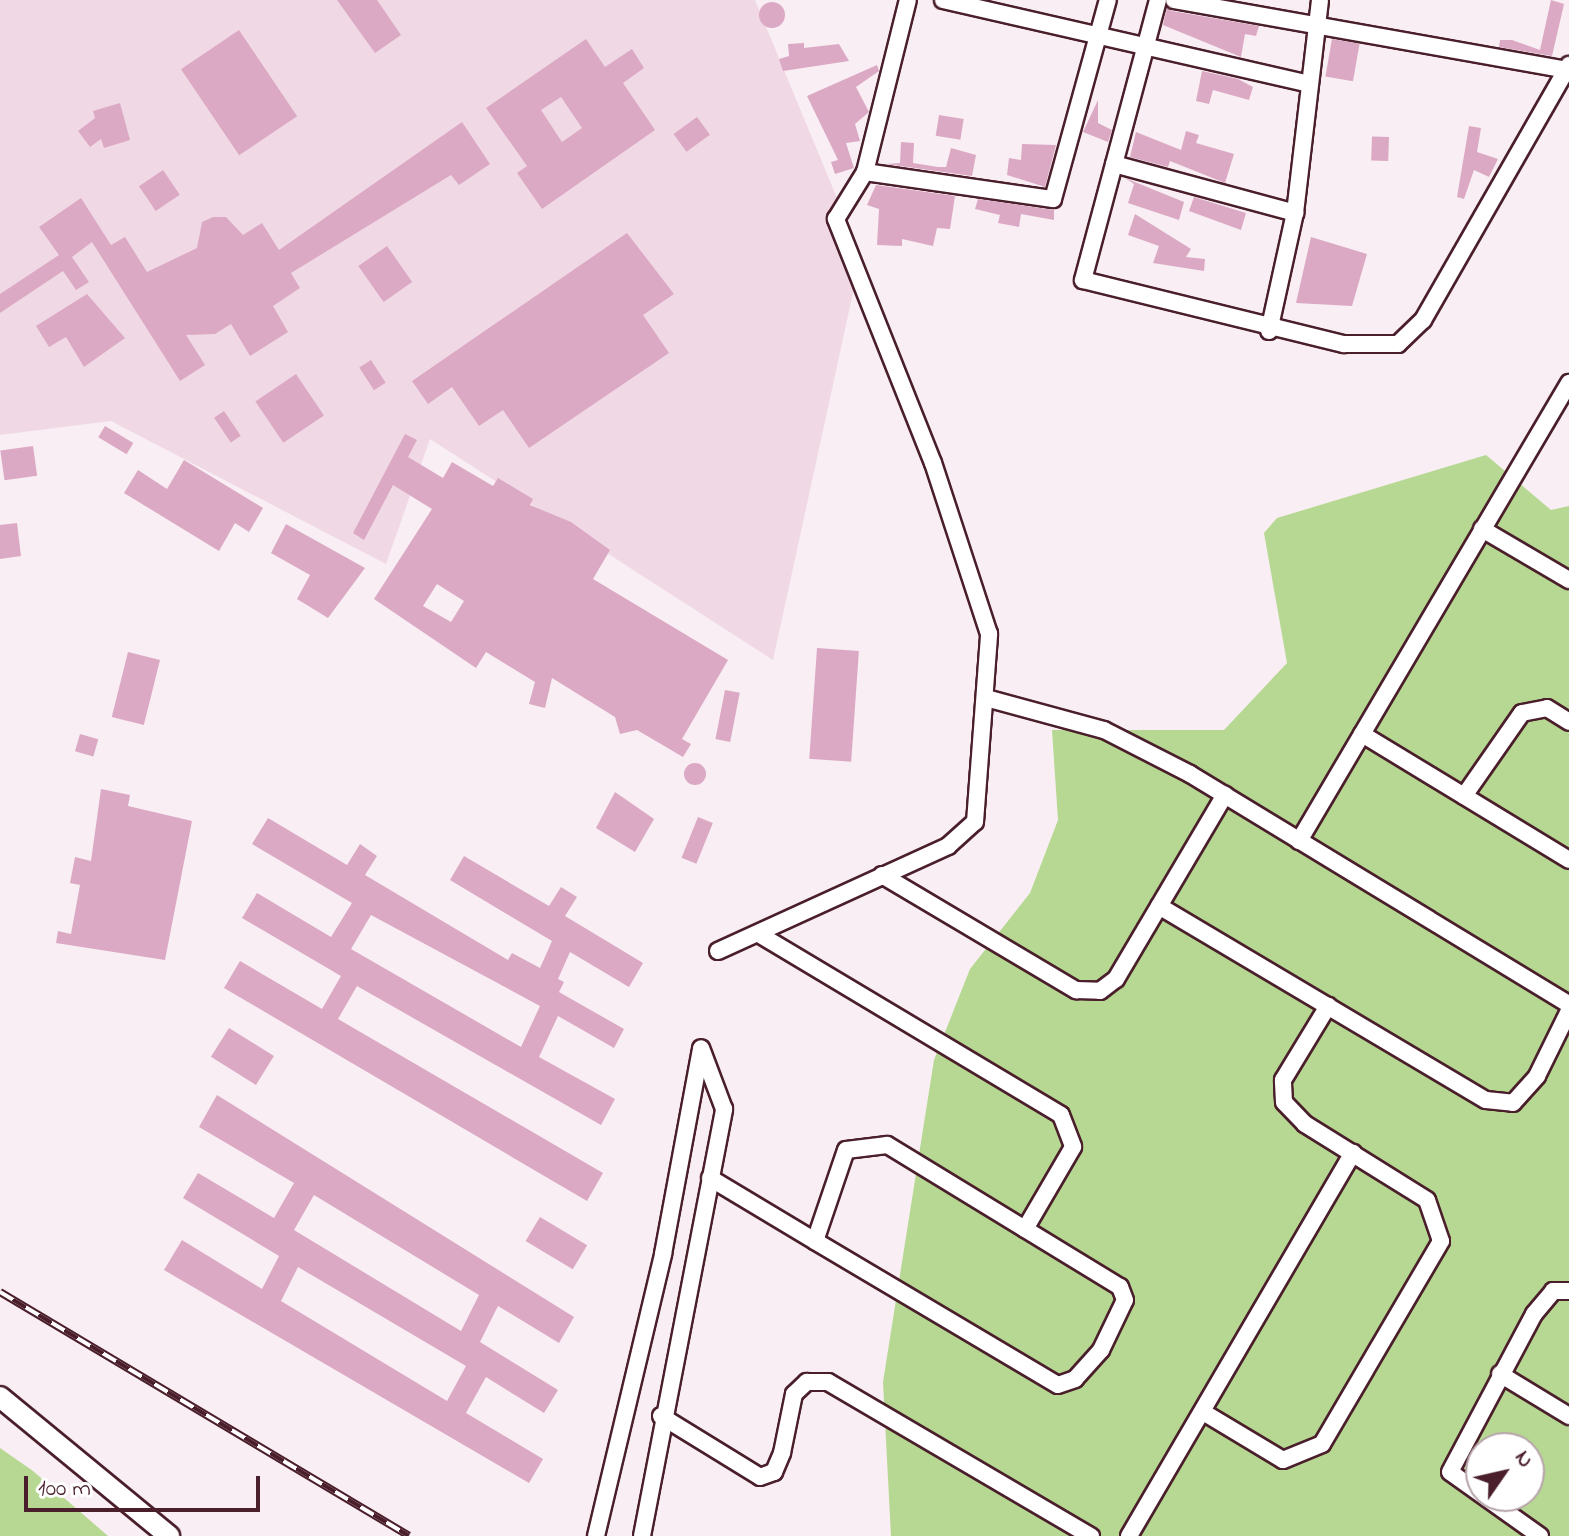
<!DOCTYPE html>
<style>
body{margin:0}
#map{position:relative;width:1569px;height:1536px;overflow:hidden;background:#f8eef3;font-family:"Indie Flower",sans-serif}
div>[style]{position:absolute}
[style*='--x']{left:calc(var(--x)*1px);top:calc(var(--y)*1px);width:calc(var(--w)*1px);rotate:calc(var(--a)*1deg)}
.built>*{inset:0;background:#f0d9e5}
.green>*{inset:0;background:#b7d892}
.building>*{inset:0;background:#dca9c4;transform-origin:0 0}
.round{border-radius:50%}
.roads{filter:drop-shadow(2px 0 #4a1f2b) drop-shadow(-2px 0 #4a1f2b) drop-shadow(0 2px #4a1f2b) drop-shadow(0 -2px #4a1f2b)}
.minor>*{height:16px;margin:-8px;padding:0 8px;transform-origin:8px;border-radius:8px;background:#fff}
.tertiary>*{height:20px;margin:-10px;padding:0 10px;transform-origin:10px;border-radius:10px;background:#fff}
.rail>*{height:8px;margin-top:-4px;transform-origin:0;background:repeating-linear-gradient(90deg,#fff 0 15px,#4a1f2b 0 30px);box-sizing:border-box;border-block:2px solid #4a1f2b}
span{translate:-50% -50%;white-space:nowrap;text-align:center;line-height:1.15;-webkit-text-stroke:6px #fff;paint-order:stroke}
.north{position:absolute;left:1465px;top:1432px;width:80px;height:80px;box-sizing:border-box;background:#fff;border:2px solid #b7a5aa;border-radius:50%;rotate:56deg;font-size:22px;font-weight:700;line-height:32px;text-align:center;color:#4a1f2b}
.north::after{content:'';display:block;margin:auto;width:28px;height:36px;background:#4a1f2b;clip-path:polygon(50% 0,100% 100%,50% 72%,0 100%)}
.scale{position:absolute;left:24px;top:1476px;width:236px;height:36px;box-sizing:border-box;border:4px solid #4a1f2b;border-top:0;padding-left:10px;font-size:24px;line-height:28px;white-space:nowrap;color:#4a1f2b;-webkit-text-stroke:6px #fff;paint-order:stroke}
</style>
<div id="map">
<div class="built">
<div style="clip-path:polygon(0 0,755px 0,861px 256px,773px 660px,430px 439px,386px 564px,111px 421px,0 435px)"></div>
</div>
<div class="green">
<div style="clip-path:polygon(evenodd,1486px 455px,1551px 510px,1569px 506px,1569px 1536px,891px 1536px,883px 1382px,934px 1060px,970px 969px,1030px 893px,1058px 820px,1052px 730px,1224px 730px,1287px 663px,1264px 533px,1277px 518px,1486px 455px,1481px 1448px,1529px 1448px,1529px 1496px,1481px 1496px,1481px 1448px)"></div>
<div style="clip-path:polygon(0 1448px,33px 1471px,108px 1536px,0 1536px)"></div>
</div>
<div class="building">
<div style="clip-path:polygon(337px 0,377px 0,401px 35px,375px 53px)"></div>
<div style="clip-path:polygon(1551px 0,1564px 4px,1552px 56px,1499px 47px,1500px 40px,1512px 40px,1540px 50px)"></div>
<div class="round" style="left:759px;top:2px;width:26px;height:26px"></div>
<div style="clip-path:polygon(1167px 8px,1172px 11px,1259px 26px,1256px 36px,1245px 34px,1241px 57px,1163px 25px)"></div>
<div style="left:239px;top:30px;width:104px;height:70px;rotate:56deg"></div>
<div style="clip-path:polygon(evenodd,586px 39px,605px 67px,632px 49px,644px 68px,623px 83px,655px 130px,542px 209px,517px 173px,527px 166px,486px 108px,586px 39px,561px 97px,582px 128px,562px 142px,541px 110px,561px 97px)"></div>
<div style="left:1332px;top:39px;width:28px;height:38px;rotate:10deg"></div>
<div style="clip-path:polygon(804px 43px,804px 48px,839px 44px,849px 61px,783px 71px,779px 59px,789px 56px,788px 44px)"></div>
<div style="clip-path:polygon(877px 65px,879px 71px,856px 87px,869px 112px,855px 124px,860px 141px,846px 143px,854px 168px,835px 174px,831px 162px,838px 160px,807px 96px)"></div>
<div style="clip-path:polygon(1202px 71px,1238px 79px,1253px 87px,1249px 100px,1213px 90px,1209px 104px,1196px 101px)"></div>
<div style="clip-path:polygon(1098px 100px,1098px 123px,1112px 130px,1108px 142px,1083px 132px)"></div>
<div style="clip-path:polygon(120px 103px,130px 140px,104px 148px,101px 139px,90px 147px,78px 131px,95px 118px,93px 111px)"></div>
<div style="left:939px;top:115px;width:25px;height:21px;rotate:9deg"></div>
<div style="left:697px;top:117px;width:22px;height:29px;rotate:54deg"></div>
<div style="clip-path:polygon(462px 122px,490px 164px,459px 185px,451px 175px,291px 273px,300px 288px,273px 306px,288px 332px,250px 356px,231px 324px,215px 334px,186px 335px,205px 365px,180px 381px,92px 242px,72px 257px,89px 282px,76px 290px,63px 271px,0 313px,0 294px,59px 255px,39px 227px,81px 198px,111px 245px,125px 237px,147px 272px,197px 248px,202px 222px,213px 217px,226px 217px,243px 235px,262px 223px,279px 250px)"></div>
<div style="clip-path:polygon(1469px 126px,1481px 128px,1477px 152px,1498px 159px,1489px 177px,1474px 170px,1464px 199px,1457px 197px)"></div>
<div style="clip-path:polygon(1186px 131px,1199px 135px,1196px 143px,1234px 154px,1225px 183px,1170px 161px,1168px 167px,1130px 157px,1136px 132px,1181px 150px)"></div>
<div style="left:1389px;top:137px;width:24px;height:17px;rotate:92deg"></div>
<div style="clip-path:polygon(901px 142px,914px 143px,913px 163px,938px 167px,946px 167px,951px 148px,976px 155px,972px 176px,886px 164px,900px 163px)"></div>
<div style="clip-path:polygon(1022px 144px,1056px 145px,1045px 187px,1007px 175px,1009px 158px,1021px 160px)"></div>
<div style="left:163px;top:170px;width:30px;height:29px;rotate:56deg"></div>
<div style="clip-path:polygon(1125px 178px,1184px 202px,1179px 220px,1128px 203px,1134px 184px)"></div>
<div style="clip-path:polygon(876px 185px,955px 196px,950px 229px,937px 228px,933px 246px,902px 239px,902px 246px,877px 245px,879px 209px,867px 205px)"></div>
<div style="clip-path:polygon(1194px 197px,1246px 213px,1241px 230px,1189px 211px)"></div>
<div style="clip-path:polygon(978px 199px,1054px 210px,1054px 220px,1021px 214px,1019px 227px,998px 223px,1000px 215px,975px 209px)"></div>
<div style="clip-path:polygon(1135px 214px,1191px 249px,1186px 257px,1205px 259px,1204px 271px,1153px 263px,1159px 246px,1128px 235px)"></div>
<div style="clip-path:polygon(627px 233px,674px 294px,643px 315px,669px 353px,529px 448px,503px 410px,479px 426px,452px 387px,428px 404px,412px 381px)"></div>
<div style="clip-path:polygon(1311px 237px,1367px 254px,1352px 306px,1296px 303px)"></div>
<div style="left:387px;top:246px;width:44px;height:35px;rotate:55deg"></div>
<div style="clip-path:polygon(87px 294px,125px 338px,84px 367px,66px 337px,49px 347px,36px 326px)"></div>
<div style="left:371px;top:360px;width:27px;height:14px;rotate:57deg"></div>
<div style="left:296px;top:374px;width:50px;height:49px;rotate:56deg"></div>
<div style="left:224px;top:411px;width:30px;height:12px;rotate:56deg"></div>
<div style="left:105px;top:426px;width:33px;height:13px;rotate:31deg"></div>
<div style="clip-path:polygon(evenodd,405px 434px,417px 440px,408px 457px,443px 478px,452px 462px,493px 486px,498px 478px,533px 499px,530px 505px,571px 522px,610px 550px,593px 579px,728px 660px,682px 739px,691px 744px,683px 757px,637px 730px,620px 734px,615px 717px,552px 678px,545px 708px,529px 704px,535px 682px,486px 652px,476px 668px,374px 599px,432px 509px,393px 485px,364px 540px,353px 533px,405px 434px,437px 584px,464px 601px,451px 622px,423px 606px,437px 584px)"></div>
<div style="left:33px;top:446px;width:30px;height:33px;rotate:82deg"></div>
<div style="clip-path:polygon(184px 460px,263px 508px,249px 532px,235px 523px,219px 551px,124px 493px,138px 470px,167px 489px)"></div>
<div style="clip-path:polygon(17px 523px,21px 556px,0 559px,0 525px)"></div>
<div style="clip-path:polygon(286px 524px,365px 568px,328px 618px,297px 599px,310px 575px,271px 553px)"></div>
<div style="left:817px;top:648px;width:42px;height:111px;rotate:4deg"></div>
<div style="left:128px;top:652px;width:33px;height:67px;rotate:14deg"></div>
<div style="left:725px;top:690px;width:15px;height:50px;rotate:11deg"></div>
<div style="left:80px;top:734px;width:19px;height:18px;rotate:16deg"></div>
<div class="round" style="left:684px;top:763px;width:22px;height:22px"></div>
<div style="clip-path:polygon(101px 789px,130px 795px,128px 806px,192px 821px,165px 960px,56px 943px,58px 931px,71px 934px,80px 885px,70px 883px,75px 857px,91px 861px)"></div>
<div style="clip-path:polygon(615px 792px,654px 819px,635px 852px,596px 828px)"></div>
<div style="left:698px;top:817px;width:16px;height:44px;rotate:22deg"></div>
<div style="clip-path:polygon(evenodd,268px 818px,347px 865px,360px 844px,377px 856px,365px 875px,508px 960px,512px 953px,540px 968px,552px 941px,450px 880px,464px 856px,549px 906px,561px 887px,577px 897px,565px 916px,643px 963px,629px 987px,570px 952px,558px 979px,564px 982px,559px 992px,624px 1029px,614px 1048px,558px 1016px,539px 1057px,615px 1099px,601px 1125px,357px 986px,338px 1019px,603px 1173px,587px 1201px,224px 988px,240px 961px,322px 1009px,341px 976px,242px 918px,257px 893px,331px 937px,352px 903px,252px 844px,268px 818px,371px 915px,540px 1006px,521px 1047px,351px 949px,371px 915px)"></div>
<div style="left:229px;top:1028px;width:53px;height:34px;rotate:32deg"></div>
<div style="clip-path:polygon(evenodd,217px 1095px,574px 1317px,559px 1343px,498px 1306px,480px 1342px,558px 1390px,544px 1413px,486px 1377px,466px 1413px,543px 1459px,529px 1483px,164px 1270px,182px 1240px,262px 1289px,279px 1256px,183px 1198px,198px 1173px,274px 1218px,294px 1183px,199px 1127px,217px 1095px,314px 1195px,479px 1295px,461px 1331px,294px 1230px,314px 1195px,217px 1095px,298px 1267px,466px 1366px,447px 1401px,281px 1301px,298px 1267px)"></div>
<div style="left:540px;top:1217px;width:55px;height:28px;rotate:31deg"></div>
</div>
<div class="roads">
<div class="minor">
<div style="--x:943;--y:0;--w:376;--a:12.9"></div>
<div style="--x:1158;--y:0;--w:290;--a:105"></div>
<div style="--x:1083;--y:280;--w:269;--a:13.8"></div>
<div style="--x:1344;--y:344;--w:54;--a:0"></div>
<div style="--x:1398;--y:344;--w:35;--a:-44"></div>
<div style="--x:1423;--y:320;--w:294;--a:-60.2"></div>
<div style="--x:1174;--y:0;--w:398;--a:10.1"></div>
<div style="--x:1114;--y:164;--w:188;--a:15.1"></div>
<div style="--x:865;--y:172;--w:190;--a:8.2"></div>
<div style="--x:1053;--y:199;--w:206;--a:-74.6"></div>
<div style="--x:1269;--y:331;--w:121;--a:-77.6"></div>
<div style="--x:1295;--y:213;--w:214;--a:-83.3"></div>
<div style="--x:1482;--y:529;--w:101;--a:30.4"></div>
<div style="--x:986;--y:698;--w:122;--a:15.2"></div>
<div style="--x:1104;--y:730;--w:97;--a:27.1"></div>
<div style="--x:1190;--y:774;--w:443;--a:31.3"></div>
<div style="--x:1362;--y:734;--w:242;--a:31.3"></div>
<div style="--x:1464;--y:796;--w:101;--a:-55.1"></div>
<div style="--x:1522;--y:713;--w:25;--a:-11"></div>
<div style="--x:1547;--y:708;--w:26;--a:32"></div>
<div style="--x:1299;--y:841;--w:532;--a:-59.48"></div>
<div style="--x:882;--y:875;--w:226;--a:30.7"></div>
<div style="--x:1076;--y:990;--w:24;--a:2"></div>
<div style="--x:1100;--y:991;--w:20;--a:-37"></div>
<div style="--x:1116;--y:979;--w:214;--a:-59.4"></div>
<div style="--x:1159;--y:906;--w:380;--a:30.7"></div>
<div style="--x:1486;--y:1100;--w:27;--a:6"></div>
<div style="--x:1513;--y:1103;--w:36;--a:-48"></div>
<div style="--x:1537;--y:1076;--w:72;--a:-63.8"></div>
<div style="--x:762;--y:936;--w:348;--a:30.9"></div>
<div style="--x:1061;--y:1115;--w:34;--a:69"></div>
<div style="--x:1073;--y:1147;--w:95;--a:120.3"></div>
<div style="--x:718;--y:951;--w:253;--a:-24.5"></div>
<div style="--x:948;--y:846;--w:36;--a:-42"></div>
<div style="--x:975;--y:822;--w:189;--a:-85.7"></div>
<div style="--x:989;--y:634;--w:180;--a:-108.1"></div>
<div style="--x:933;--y:463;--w:263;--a:-111.7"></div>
<div style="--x:836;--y:219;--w:55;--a:-58.3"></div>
<div style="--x:865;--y:172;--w:177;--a:-76"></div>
<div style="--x:710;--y:1178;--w:122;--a:31"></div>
<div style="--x:815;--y:1241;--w:282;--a:30.7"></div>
<div style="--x:1058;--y:1385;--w:18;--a:-19"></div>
<div style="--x:1075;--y:1379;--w:39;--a:-48"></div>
<div style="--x:1101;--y:1350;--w:55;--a:-64.4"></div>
<div style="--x:1125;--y:1300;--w:14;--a:-111"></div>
<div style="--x:1120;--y:1287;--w:273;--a:-148.6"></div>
<div style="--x:887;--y:1145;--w:41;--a:173"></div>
<div style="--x:846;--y:1150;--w:96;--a:108.8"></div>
<div style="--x:1500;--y:1374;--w:81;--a:31.3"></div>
<div style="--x:1203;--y:1412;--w:93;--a:31"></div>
<div style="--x:1283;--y:1460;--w:42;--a:-22.3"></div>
<div style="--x:1322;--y:1444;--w:235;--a:-59.6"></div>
<div style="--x:1441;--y:1241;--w:43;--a:-108.9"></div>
<div style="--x:1427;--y:1200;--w:144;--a:-148.1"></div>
<div style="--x:1305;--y:1124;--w:30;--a:-134"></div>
<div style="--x:1284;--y:1102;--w:22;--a:-93"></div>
<div style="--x:1283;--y:1080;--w:87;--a:-58.7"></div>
<div style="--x:661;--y:1416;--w:116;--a:31.6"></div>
<div style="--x:760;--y:1477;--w:15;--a:-20"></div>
<div style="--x:774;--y:1472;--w:21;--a:-67"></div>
<div style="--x:782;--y:1453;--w:60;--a:-78.5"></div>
<div style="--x:794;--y:1394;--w:18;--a:-43"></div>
<div style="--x:807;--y:1382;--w:21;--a:0"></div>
<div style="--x:828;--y:1382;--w:305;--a:30.4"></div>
<div style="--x:596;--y:1536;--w:290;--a:-76.6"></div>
<div style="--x:663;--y:1254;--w:208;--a:-79.5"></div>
<div style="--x:642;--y:1536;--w:435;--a:-79.1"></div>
<div style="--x:724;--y:1109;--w:65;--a:-110.7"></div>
<div style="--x:1129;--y:1536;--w:444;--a:-59.7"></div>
<div style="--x:1540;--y:1536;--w:110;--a:-144.6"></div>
<div style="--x:1450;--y:1472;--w:179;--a:-62"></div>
<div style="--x:1534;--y:1314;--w:30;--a:-50"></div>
<div style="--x:1553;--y:1291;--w:16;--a:0"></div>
</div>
<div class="tertiary">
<div style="--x:0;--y:1397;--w:219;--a:39.4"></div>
</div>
</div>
<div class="rail">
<div style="--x:0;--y:1292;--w:476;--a:30.8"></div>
</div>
<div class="north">N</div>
<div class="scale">100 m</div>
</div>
